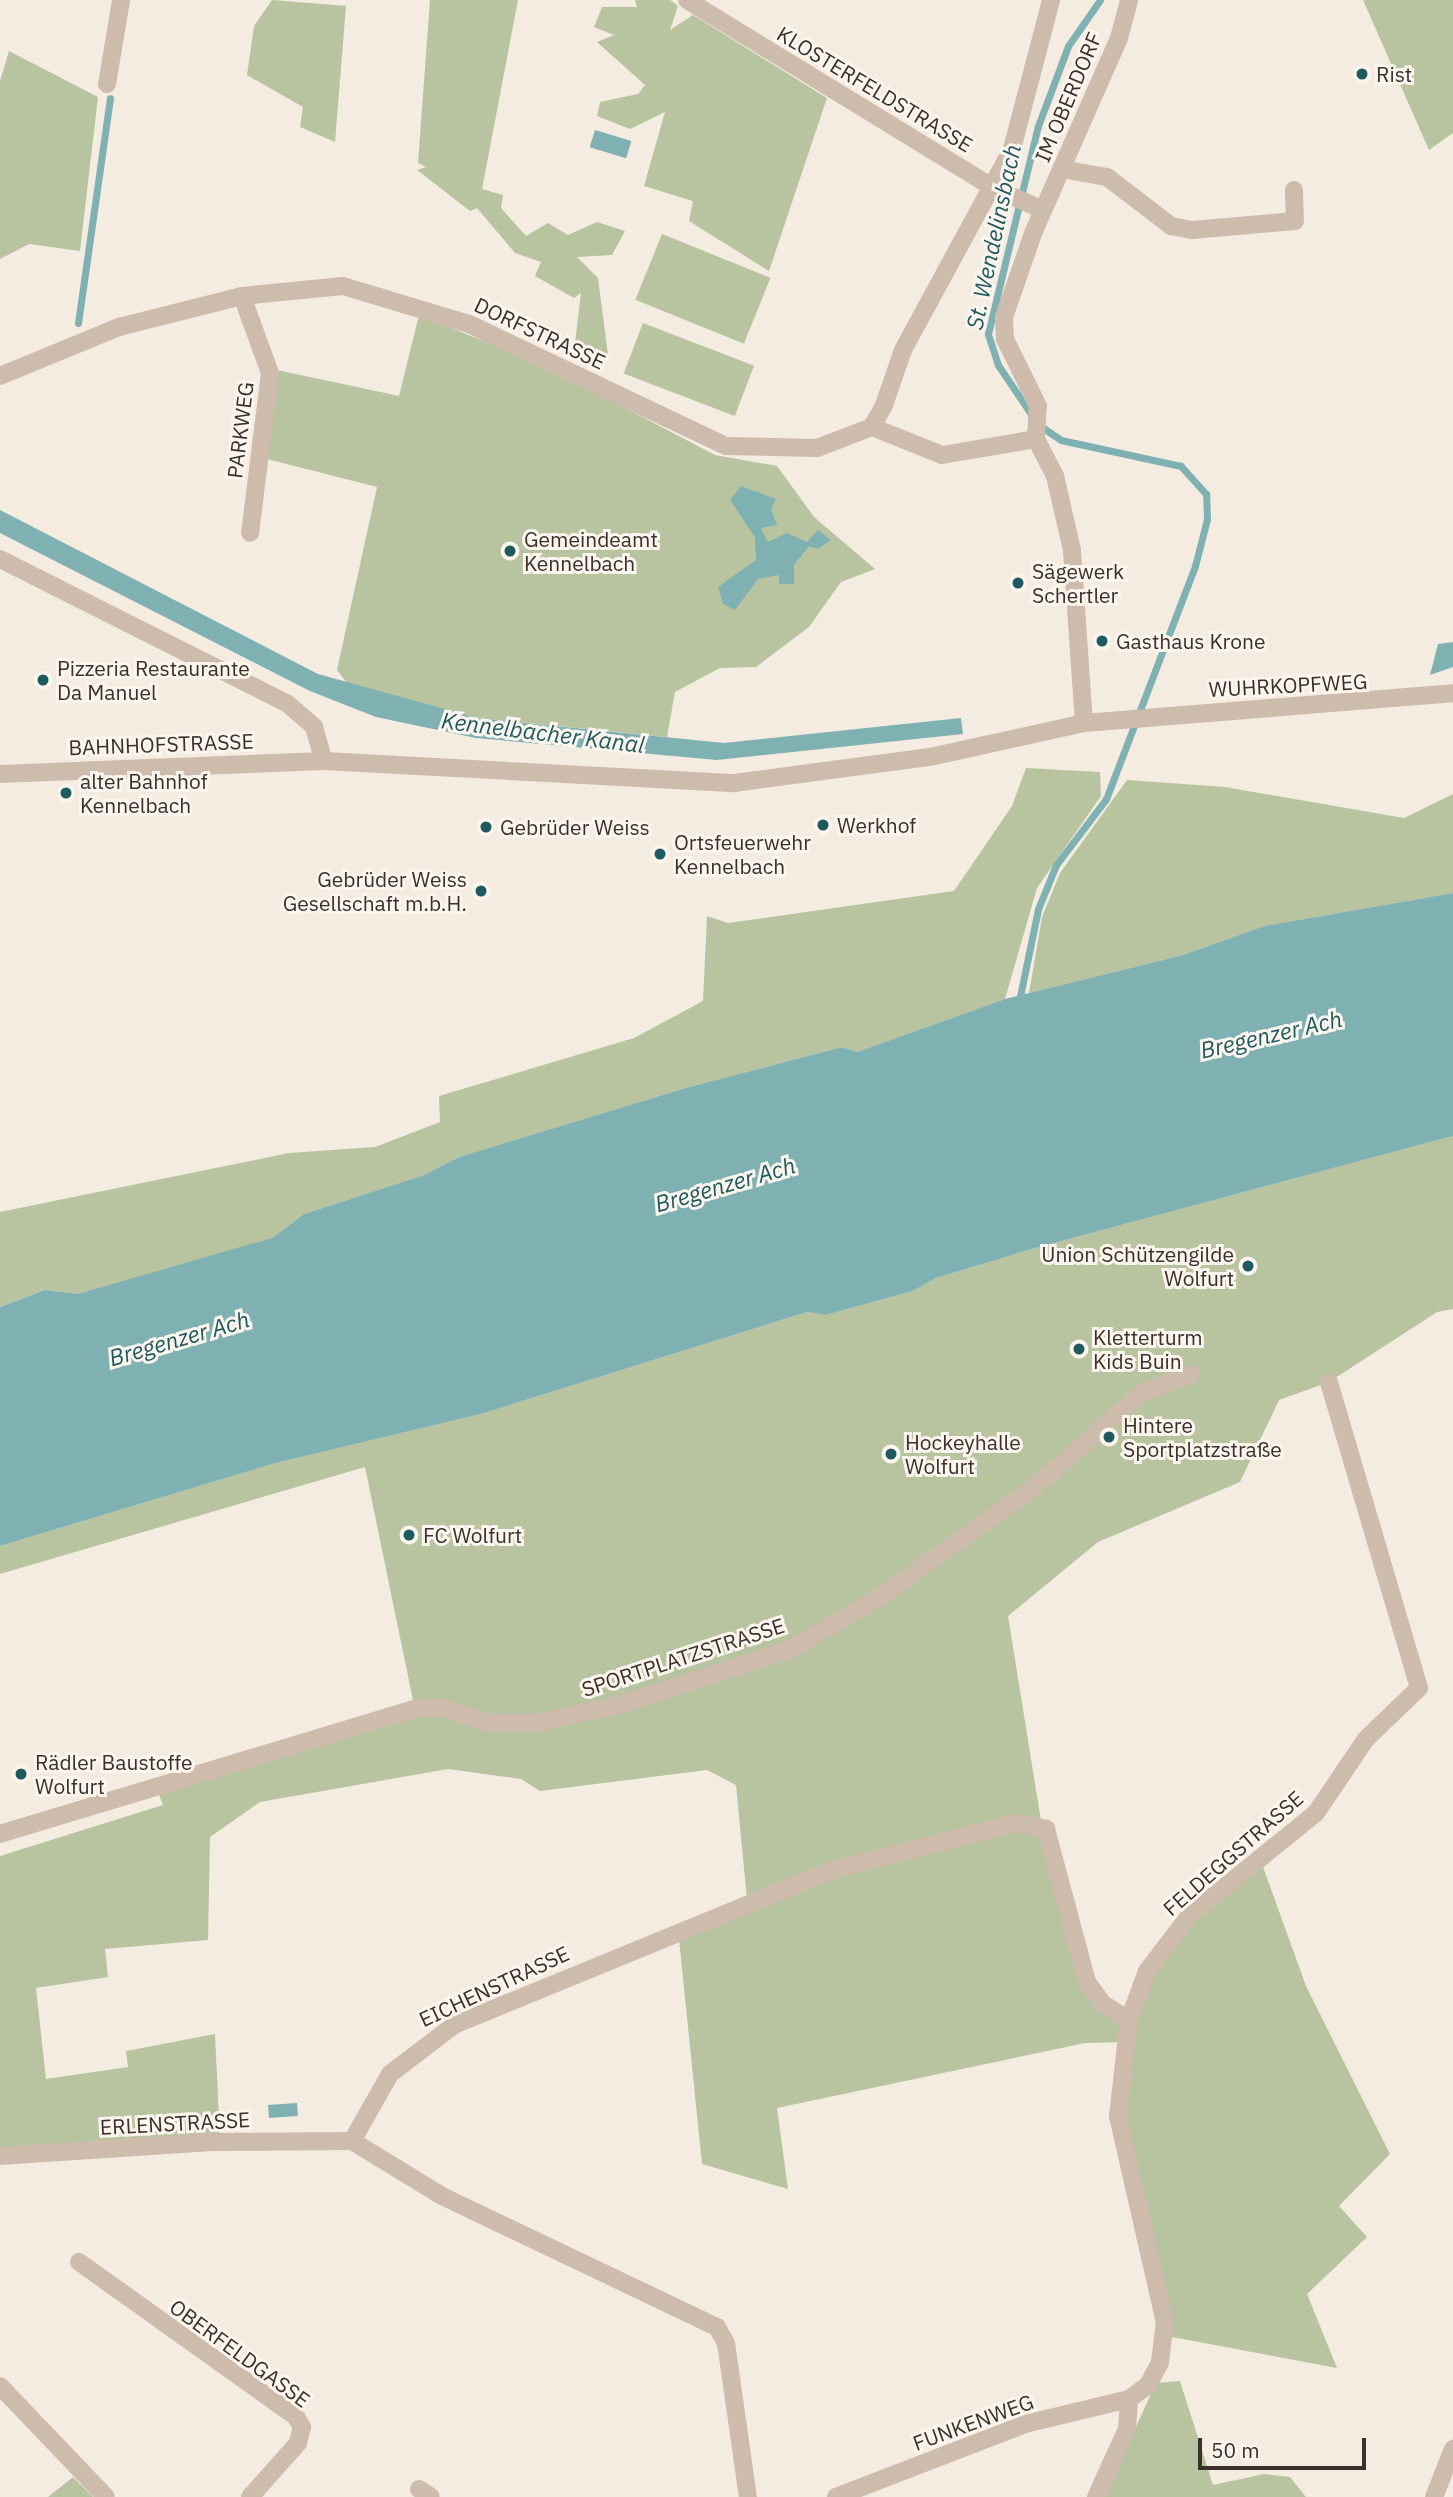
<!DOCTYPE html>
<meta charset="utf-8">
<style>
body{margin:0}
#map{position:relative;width:1453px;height:2497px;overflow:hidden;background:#f4ebe1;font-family:"IBM Plex Sans",sans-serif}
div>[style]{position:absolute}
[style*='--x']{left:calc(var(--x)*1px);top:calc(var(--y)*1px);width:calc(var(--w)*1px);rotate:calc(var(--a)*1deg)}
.green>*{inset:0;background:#b8c4a0;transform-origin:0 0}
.water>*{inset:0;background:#7fb0b2;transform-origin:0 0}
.stream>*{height:7px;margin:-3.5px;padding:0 3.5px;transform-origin:3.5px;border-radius:3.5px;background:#7fb0b2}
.minor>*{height:18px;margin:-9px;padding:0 9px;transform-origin:9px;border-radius:9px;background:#cdbbac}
.tertiary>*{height:18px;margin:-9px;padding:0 9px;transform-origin:9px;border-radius:9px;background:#cdbbac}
.dots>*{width:19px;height:19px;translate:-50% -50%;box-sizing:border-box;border:4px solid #fbf5ee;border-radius:50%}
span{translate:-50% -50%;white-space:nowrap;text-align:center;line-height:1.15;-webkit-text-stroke:6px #fbf5ee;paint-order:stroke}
.poi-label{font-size:21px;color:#3b302b}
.left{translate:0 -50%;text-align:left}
.right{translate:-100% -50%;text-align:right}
.street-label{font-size:21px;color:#3b302b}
.water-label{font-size:23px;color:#1f5a5e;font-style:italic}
.scale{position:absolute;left:1198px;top:2438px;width:168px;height:32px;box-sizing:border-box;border:4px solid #3b302b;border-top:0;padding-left:9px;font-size:21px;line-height:24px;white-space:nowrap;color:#3b302b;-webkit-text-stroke:5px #fbf5ee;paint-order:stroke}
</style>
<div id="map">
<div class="green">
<div style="clip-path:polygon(272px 0,346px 6px,335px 142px,300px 127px,303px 107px,247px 75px,254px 26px)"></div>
<div style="clip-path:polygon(430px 0,518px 0,482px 189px,503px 195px,501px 208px,526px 236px,548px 223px,568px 235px,597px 222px,625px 231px,612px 255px,577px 257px,598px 278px,608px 355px,573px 359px,581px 293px,574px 298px,535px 276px,541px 262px,515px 253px,477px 208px,470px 211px,417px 170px,426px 167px,418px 163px)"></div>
<div style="clip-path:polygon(635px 0,670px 0,678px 6px,670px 30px,693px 15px,827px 98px,769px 271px,689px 221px,693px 201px,644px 186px,665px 112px,630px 129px,597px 116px,600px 102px,638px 94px,645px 85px,597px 42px,614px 35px,594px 27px,602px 7px,637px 7px)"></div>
<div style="clip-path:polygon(1363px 0,1453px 0,1453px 133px,1429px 150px)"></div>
<div style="clip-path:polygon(9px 51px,98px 97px,80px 251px,29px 244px,0 259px,0 81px)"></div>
<div style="left:662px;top:234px;width:117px;height:71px;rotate:22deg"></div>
<div style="clip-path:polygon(419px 315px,545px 366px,715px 455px,777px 466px,814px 517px,875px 569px,841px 582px,809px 627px,756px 667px,720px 668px,675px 692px,667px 737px,477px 718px,350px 687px,337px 670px,377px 487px,267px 459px,277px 370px,399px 396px)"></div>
<div style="left:643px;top:323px;width:119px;height:54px;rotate:21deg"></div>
<div style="clip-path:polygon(1026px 768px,1100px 772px,1101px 796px,1037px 888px,1005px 999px,857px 1052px,842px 1047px,689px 1087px,459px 1157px,424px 1175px,304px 1214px,272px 1238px,159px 1273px,78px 1294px,43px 1290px,0 1307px,0 1212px,289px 1153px,375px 1147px,440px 1122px,439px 1096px,634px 1038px,703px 1001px,707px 916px,728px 923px,954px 891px,1012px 806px)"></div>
<div style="clip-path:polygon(1127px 780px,1225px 787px,1404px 818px,1453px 794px,1453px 893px,1264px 926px,1183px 955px,1029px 993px,1042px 917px,1060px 873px)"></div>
<div style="clip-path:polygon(1453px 1136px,1453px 1309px,1437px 1312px,1329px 1382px,1279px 1400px,1240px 1482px,1098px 1542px,1008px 1616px,1042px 1827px,1085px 1985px,1131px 2021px,1153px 1970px,1192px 1919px,1262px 1864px,1306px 1986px,1390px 2154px,1339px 2206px,1367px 2237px,1307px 2294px,1337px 2368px,1167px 2336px,1122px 2115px,1127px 2042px,1085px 2043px,777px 2108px,788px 2189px,702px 2164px,679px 1939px,748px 1910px,736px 1785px,707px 1770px,540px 1791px,521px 1779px,448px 1769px,260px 1802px,210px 1837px,208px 1940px,105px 1949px,108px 1977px,36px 1988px,46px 2079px,128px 2067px,126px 2051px,215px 2034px,220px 2139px,0 2156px,0 1856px,163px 1805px,158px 1792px,415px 1710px,365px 1467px,0 1574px,0 1546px,276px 1463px,481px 1414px,807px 1312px,826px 1315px,913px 1291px,936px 1278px,1032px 1249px)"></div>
<div style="clip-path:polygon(1180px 2381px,1213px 2485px,1264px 2474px,1290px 2477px,1306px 2497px,1104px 2497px,1156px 2383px)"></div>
<div style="clip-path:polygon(73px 2477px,93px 2497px,48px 2497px)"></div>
</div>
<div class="water">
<div style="left:595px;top:130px;width:38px;height:18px;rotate:17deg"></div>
<div style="clip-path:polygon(741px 486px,776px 499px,771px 509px,777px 525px,761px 528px,768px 542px,787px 533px,807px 542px,818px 530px,831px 540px,818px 549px,809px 546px,794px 565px,794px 584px,779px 584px,779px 575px,758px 579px,735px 610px,723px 604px,718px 587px,756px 560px,755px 537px,730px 500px)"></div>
<div style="clip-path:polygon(0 510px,318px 674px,477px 718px,724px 743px,961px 718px,963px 734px,717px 760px,476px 738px,376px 717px,310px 691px,0 533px)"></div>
<div style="clip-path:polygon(1453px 642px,1453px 667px,1430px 675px,1438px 644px)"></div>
<div style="clip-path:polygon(1453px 893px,1453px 1136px,1032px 1249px,936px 1278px,913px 1291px,826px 1315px,807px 1312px,481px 1414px,276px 1463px,0 1546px,0 1307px,44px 1290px,78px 1294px,272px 1238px,304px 1214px,424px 1175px,459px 1157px,689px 1087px,842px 1047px,857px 1052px,1005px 999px,1183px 955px,1264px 926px)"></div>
<div style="left:297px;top:2103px;width:13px;height:29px;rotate:86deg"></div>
</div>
<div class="stream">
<div style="--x:78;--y:323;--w:227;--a:-81.9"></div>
<div style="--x:1033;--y:417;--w:63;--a:-123.9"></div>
<div style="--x:998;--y:365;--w:33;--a:-108"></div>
<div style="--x:988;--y:334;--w:214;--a:-76.5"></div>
<div style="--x:1038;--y:126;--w:85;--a:-69.4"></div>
<div style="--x:1068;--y:46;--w:56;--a:-55.2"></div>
<div style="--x:1019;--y:1001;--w:94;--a:-78.3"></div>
<div style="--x:1038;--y:909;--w:48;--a:-67.8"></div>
<div style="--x:1056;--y:865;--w:83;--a:-52.9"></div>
<div style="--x:1106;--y:799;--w:249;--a:-69.1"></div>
<div style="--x:1195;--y:566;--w:49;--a:-75.7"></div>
<div style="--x:1207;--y:519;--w:25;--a:-92"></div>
<div style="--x:1206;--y:494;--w:38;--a:-132"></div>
<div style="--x:1181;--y:466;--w:123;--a:-167.8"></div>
<div style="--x:1061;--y:440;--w:25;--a:-146"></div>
</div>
<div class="minor">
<div style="--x:687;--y:0;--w:360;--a:31.5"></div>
<div style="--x:994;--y:188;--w:54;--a:24.2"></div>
<div style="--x:107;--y:84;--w:85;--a:-80.5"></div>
<div style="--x:1061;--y:169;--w:47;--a:9.9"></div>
<div style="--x:1107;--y:177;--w:81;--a:37.4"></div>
<div style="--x:1171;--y:226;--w:21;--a:11"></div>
<div style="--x:1192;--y:230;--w:103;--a:-5"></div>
<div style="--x:1295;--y:221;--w:31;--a:-92"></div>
<div style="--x:242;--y:296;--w:82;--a:70"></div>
<div style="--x:270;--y:373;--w:161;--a:97.1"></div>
<div style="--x:0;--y:376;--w:129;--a:-22.4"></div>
<div style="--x:119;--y:327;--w:127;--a:-14.1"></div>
<div style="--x:242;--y:296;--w:101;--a:-5.7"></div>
<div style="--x:343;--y:286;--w:132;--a:16.8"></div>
<div style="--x:469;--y:324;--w:284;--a:25.4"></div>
<div style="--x:726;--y:446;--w:91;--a:1.3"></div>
<div style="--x:817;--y:448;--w:59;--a:-20.9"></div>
<div style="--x:872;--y:427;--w:25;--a:-61"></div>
<div style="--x:884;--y:405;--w:58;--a:-70.9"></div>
<div style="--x:903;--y:350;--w:229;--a:-61.5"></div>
<div style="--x:1012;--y:149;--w:154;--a:-75.3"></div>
<div style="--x:872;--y:427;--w:75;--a:21.8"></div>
<div style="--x:942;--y:455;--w:95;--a:-9.7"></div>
<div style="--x:0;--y:559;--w:322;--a:26.7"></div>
<div style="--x:288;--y:704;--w:35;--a:41"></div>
<div style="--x:314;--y:727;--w:35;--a:74"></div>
<div style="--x:1084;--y:723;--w:173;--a:-94"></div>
<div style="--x:1072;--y:550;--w:76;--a:-102.9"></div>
<div style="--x:1055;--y:476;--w:42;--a:-117.2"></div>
<div style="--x:1036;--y:439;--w:33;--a:-87"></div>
<div style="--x:1038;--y:406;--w:75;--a:-116.2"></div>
<div style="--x:1005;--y:339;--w:22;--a:-93"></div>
<div style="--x:1004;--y:317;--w:91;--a:-70.8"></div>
<div style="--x:1034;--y:231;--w:211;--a:-66.2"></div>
<div style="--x:1119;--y:38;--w:39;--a:-75"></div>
<div style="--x:0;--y:774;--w:324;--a:-2.3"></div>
<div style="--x:324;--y:761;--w:411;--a:3.1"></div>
<div style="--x:734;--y:783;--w:198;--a:-7.6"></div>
<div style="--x:930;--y:757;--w:158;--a:-12.4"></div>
<div style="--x:1084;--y:723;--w:370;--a:-4.6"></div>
<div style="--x:0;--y:1834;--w:432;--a:-16.8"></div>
<div style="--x:414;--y:1709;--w:26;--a:-4"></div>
<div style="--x:440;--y:1707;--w:52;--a:18.1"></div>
<div style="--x:489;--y:1723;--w:49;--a:0"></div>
<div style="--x:538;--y:1723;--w:91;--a:-12.7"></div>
<div style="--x:627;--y:1703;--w:173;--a:-18.2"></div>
<div style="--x:791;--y:1649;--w:101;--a:-30.4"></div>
<div style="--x:878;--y:1598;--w:194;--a:-35.3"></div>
<div style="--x:1036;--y:1486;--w:141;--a:-41.3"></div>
<div style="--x:1142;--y:1393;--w:52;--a:-21.6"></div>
<div style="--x:352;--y:2141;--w:77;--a:-60.4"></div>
<div style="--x:390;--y:2074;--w:81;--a:-37.4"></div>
<div style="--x:454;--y:2025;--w:405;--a:-22.3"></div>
<div style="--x:829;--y:1871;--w:193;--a:-14.4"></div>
<div style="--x:1016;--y:1823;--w:31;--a:11"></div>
<div style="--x:1046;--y:1829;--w:158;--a:75"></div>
<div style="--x:1087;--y:1982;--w:27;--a:54"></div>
<div style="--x:1103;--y:2004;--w:31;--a:32"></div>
<div style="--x:352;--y:2141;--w:105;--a:31.4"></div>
<div style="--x:442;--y:2196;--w:305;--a:25.5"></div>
<div style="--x:717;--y:2327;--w:18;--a:61"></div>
<div style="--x:726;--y:2343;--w:156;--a:81.9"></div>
<div style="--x:0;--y:2156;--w:212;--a:-3.8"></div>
<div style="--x:212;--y:2142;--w:140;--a:-0.4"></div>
<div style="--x:79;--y:2262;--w:267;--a:35.5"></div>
<div style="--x:296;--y:2417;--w:12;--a:59"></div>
<div style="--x:302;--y:2427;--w:16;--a:104"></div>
<div style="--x:298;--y:2443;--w:72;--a:131.6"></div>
<div style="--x:0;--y:2386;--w:153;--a:46.3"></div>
<div style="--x:419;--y:2489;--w:14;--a:34"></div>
<div style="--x:836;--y:2497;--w:203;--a:-21.1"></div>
<div style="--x:1025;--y:2424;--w:107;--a:-13.5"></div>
<div style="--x:1129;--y:2399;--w:24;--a:-36"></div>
<div style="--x:1148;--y:2385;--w:26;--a:-62"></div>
<div style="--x:1160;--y:2362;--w:39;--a:-83"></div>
<div style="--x:1165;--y:2323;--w:212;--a:-102.8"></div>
<div style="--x:1118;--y:2116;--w:97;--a:-83.5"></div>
<div style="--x:1129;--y:2020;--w:52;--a:-69.8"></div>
<div style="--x:1147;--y:1971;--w:71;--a:-52.5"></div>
<div style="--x:1190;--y:1915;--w:162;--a:-39"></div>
<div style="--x:1316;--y:1813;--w:89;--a:-56"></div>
<div style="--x:1366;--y:1739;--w:74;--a:-43.9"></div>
<div style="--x:1419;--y:1688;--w:319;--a:-106.4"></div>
<div style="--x:1096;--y:2497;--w:75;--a:-65.5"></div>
<div style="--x:1127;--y:2429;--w:30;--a:-86"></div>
</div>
<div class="tertiary">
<div style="--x:1434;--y:2497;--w:52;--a:-68.4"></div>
</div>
<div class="dots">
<div style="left:1362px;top:74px;background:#1f5a5e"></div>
<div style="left:510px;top:551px;background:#1f5a5e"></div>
<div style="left:1018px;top:583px;background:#1f5a5e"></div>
<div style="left:1102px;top:641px;background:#1f5a5e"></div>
<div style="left:43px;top:680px;background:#1f5a5e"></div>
<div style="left:66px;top:793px;background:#1f5a5e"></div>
<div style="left:823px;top:825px;background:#1f5a5e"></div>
<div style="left:486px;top:827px;background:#1f5a5e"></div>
<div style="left:660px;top:854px;background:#1f5a5e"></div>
<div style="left:481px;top:891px;background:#1f5a5e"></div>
<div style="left:1248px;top:1266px;background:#1f5a5e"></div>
<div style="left:1079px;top:1349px;background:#1f5a5e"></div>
<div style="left:1109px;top:1437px;background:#1f5a5e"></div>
<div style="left:891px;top:1454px;background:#1f5a5e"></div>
<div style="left:409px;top:1535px;background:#1f5a5e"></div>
<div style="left:21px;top:1774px;background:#1f5a5e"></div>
</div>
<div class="poi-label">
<span class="left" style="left:1376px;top:74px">Rist</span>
<span class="left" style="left:524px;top:551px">Gemeindeamt<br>Kennelbach</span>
<span class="left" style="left:1032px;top:583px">Sägewerk<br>Schertler</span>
<span class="left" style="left:1116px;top:641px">Gasthaus Krone</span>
<span class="left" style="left:57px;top:680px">Pizzeria Restaurante<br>Da Manuel</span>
<span class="left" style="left:80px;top:793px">alter Bahnhof<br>Kennelbach</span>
<span class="left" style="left:837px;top:825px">Werkhof</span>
<span class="left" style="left:500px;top:827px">Gebrüder Weiss</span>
<span class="left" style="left:674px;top:854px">Ortsfeuerwehr<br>Kennelbach</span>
<span class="right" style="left:467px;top:891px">Gebrüder Weiss<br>Gesellschaft m.b.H.</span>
<span class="right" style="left:1234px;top:1266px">Union Schützengilde<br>Wolfurt</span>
<span class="left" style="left:1093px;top:1349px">Kletterturm<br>Kids Buin</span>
<span class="left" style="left:1123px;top:1437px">Hintere<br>Sportplatzstraße</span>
<span class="left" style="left:905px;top:1454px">Hockeyhalle<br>Wolfurt</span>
<span class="left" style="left:423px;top:1535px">FC Wolfurt</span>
<span class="left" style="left:35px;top:1774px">Rädler Baustoffe<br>Wolfurt</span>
</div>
<div class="street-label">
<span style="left:875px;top:89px;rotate:31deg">KLOSTERFELDSTRASSE</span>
<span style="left:1068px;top:97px;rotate:-67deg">IM OBERDORF</span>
<span style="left:540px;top:333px;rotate:25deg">DORFSTRASSE</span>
<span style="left:240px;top:430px;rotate:-83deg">PARKWEG</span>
<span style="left:1288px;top:685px;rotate:-3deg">WUHRKOPFWEG</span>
<span style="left:161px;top:744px;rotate:-2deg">BAHNHOFSTRASSE</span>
<span style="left:683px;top:1657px;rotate:-18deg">SPORTPLATZSTRASSE</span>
<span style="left:1233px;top:1853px;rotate:-41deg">FELDEGGSTRASSE</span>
<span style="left:494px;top:1986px;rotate:-25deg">EICHENSTRASSE</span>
<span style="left:175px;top:2123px;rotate:-3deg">ERLENSTRASSE</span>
<span style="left:240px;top:2353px;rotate:36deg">OBERFELDGASSE</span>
<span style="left:973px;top:2422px;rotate:-20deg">FUNKENWEG</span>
</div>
<div class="water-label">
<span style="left:993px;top:237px;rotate:-78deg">St. Wendelinsbach</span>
<span style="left:543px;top:732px;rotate:7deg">Kennelbacher Kanal</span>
<span style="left:1271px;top:1034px;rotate:-13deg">Bregenzer Ach</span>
<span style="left:725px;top:1184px;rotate:-16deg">Bregenzer Ach</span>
<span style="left:179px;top:1338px;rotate:-16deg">Bregenzer Ach</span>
</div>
<div class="scale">50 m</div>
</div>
